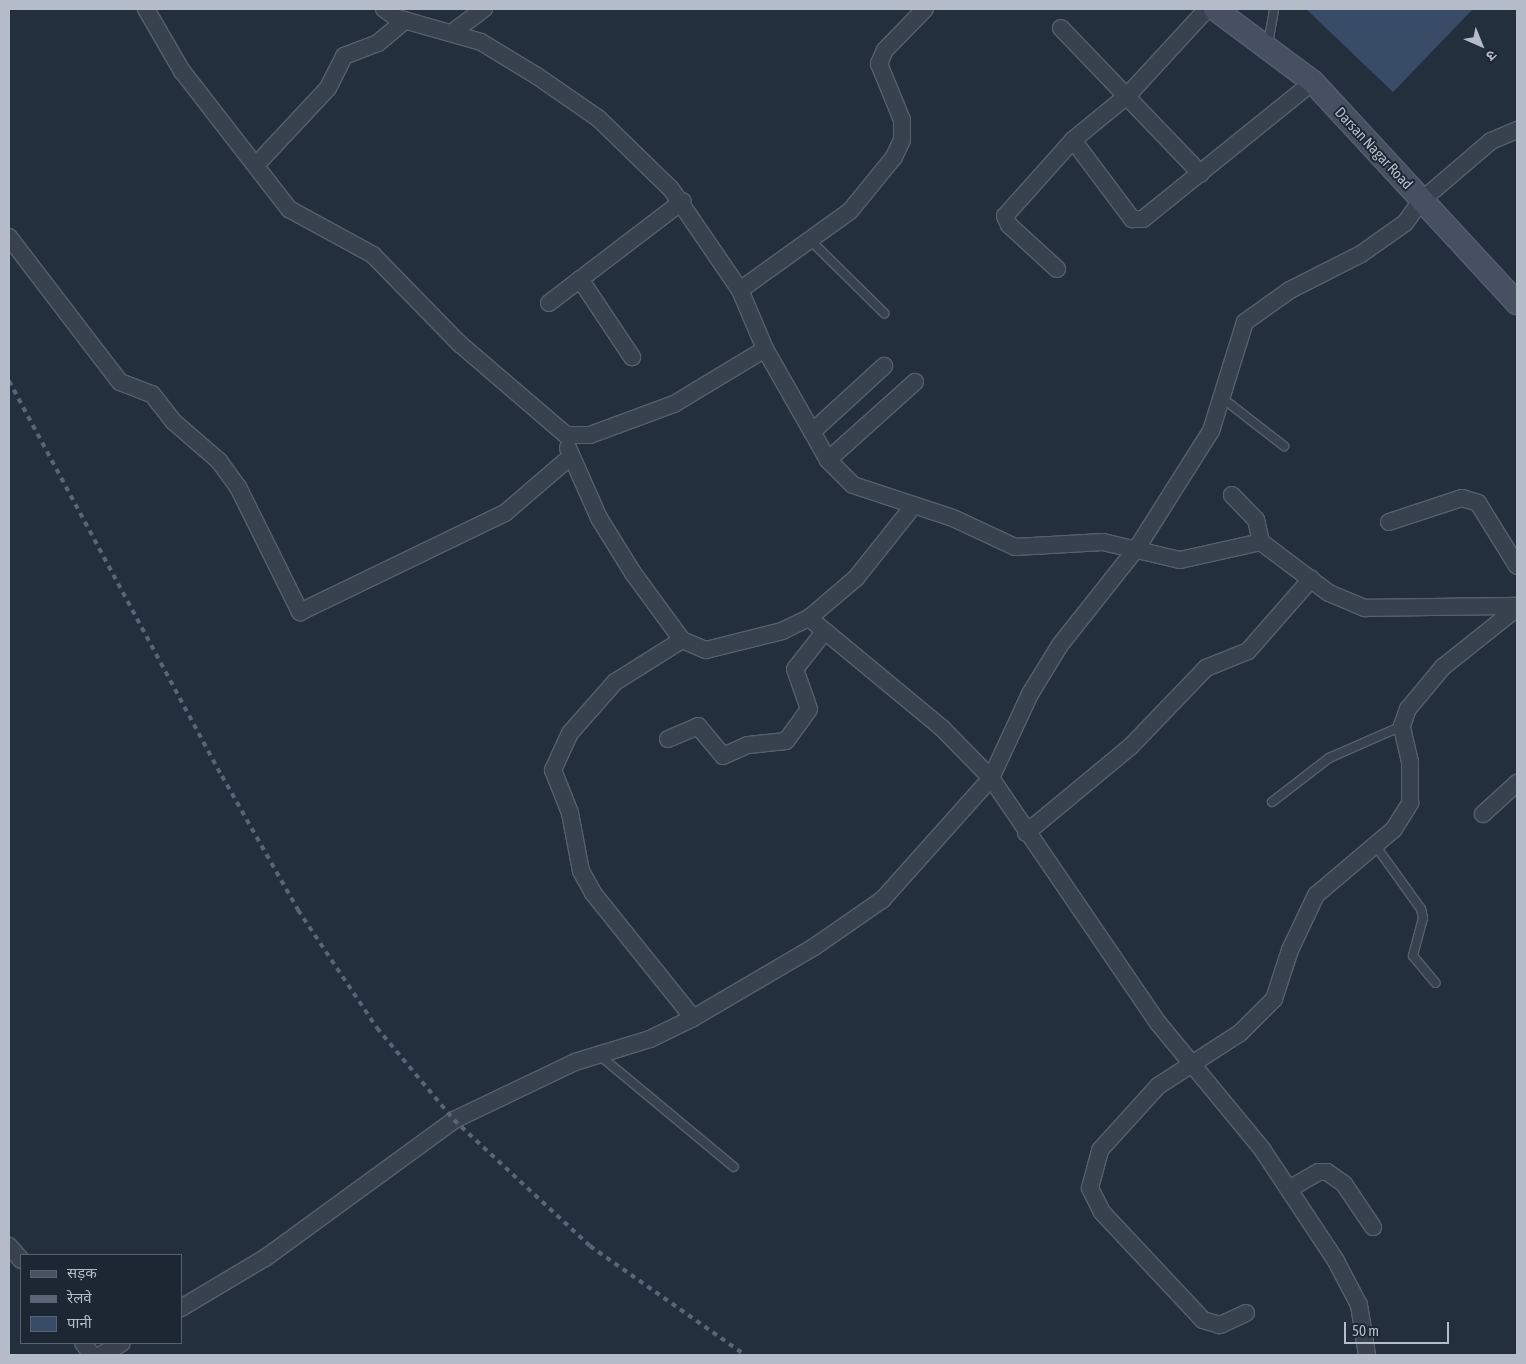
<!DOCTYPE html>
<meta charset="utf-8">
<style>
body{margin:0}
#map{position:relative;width:1526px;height:1364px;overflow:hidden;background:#242f3e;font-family:"Asap Condensed","Noto Sans Devanagari",sans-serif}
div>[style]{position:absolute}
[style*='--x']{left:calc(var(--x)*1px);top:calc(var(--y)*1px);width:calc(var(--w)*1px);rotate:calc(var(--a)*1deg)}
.water>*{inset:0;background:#394c67}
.roads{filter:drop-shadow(1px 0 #565f6c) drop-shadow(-1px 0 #565f6c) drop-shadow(0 1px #565f6c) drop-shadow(0 -1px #565f6c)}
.lane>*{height:8px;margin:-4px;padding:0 4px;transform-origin:4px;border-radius:4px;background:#38414e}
.street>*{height:16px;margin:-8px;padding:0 8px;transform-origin:8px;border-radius:8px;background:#38414e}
.secondary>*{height:22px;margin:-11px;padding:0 11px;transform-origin:11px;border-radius:11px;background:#465061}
.rail>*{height:4px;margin-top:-2px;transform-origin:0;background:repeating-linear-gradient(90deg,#5a6575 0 5px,transparent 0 10px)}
span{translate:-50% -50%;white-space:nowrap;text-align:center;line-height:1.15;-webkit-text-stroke:4px #1d2633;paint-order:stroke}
.street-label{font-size:15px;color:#b4bcc9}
.frame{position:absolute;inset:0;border:10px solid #b4bcc9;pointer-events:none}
.legend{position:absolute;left:20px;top:1254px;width:162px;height:90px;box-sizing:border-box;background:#1d2633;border:1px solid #59626f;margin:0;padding:6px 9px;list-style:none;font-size:15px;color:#b4bcc9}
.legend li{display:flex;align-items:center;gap:10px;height:25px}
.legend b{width:25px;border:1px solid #59626f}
.north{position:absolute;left:1456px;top:20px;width:50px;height:50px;-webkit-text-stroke:4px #1d2633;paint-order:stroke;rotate:136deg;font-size:14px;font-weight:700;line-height:20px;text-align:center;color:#b4bcc9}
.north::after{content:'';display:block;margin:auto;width:18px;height:22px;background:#b4bcc9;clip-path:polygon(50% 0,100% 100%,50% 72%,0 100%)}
.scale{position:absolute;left:1344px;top:1322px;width:105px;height:22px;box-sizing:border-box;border:2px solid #b4bcc9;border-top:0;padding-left:6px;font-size:15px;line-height:18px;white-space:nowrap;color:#b4bcc9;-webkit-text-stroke:4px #1d2633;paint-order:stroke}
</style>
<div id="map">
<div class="water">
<div style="clip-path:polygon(1306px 9px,1473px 9px,1393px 92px)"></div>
</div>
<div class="roads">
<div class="lane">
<div style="--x:1268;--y:44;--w:36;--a:-80"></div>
<div style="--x:811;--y:241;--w:103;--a:44.6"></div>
<div style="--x:1221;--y:397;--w:80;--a:37.9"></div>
<div style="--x:1272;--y:802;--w:72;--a:-37.7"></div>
<div style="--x:1329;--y:758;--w:80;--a:-23.7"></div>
<div style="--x:1375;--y:845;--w:79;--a:54.3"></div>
<div style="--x:1421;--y:909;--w:9;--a:77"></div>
<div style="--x:1423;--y:918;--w:39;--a:105"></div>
<div style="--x:1413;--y:956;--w:35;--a:50"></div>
<div style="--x:599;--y:1055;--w:175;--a:39.7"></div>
</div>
<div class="street">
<div style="--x:146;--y:9;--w:72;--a:59.9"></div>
<div style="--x:182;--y:71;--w:175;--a:52.2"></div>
<div style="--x:289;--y:209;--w:96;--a:28.7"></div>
<div style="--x:373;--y:255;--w:124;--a:45.7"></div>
<div style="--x:460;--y:344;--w:140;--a:40.6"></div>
<div style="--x:566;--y:435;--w:24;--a:0"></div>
<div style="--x:590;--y:435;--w:90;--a:-20.3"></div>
<div style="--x:674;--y:404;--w:106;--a:-31.1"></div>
<div style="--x:384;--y:9;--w:16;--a:35"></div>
<div style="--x:397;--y:18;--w:87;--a:15.9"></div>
<div style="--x:481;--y:42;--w:66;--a:31.3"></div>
<div style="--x:537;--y:76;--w:75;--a:34.7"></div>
<div style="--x:599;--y:119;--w:100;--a:44.2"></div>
<div style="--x:671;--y:189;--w:122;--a:55.7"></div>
<div style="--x:740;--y:290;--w:64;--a:67"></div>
<div style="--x:765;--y:349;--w:128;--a:60.4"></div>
<div style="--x:828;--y:460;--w:35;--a:45"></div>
<div style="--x:853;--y:485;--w:105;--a:18.3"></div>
<div style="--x:953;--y:518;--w:68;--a:25.1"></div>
<div style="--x:1015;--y:547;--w:88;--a:-3.3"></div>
<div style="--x:1103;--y:542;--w:79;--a:13.2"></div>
<div style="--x:1180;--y:560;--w:83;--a:-12.5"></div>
<div style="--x:1261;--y:542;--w:85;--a:36.9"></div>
<div style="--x:1329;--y:593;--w:39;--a:23"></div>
<div style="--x:1365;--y:608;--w:152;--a:-0.8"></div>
<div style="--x:1061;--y:28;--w:202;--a:46.2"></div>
<div style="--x:453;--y:32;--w:39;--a:-37"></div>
<div style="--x:1073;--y:140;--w:99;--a:53.2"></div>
<div style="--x:1132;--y:219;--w:11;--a:0"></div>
<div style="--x:1143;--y:219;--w:218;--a:-38.9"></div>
<div style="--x:257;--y:164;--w:104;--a:-46.9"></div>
<div style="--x:328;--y:88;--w:36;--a:-63"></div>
<div style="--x:344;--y:56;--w:36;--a:-21"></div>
<div style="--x:378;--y:43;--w:35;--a:-40"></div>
<div style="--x:9;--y:237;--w:183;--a:52.6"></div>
<div style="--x:120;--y:382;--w:34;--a:21"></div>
<div style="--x:152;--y:394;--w:36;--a:52"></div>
<div style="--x:174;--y:422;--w:60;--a:40.9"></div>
<div style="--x:219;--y:461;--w:32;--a:54"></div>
<div style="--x:238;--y:487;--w:140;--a:63.6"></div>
<div style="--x:300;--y:612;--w:228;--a:-25.8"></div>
<div style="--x:505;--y:513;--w:84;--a:-40.7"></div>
<div style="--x:1057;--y:269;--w:65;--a:-137.5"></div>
<div style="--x:1009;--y:225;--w:10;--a:-114"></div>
<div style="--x:1005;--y:216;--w:102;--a:-48.2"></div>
<div style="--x:1073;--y:140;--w:71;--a:-39.3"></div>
<div style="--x:1128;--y:95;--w:117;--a:-47.4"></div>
<div style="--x:580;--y:279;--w:94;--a:56.3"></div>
<div style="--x:740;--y:290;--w:135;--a:-35.7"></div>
<div style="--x:850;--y:211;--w:70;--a:-50.8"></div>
<div style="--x:894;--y:157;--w:19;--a:-65"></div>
<div style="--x:902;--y:140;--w:20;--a:-90"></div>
<div style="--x:902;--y:120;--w:61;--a:-112.3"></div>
<div style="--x:879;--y:64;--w:15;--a:-67"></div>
<div style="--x:885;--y:50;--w:57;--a:-45.7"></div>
<div style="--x:549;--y:303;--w:168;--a:-37.3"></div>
<div style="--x:812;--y:432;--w:98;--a:-42.5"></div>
<div style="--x:568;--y:448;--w:77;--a:66.1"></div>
<div style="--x:599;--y:518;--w:65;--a:58.3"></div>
<div style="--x:633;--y:573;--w:83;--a:53.8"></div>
<div style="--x:682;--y:640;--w:26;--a:23"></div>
<div style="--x:706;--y:650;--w:78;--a:-14"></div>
<div style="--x:782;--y:631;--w:30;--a:-26"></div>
<div style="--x:809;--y:618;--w:62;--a:-40.4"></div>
<div style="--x:856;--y:578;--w:93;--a:-51.5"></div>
<div style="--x:828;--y:460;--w:117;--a:-41.9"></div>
<div style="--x:1232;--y:495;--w:35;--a:46"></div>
<div style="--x:1256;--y:520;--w:23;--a:77"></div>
<div style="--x:1389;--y:522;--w:77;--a:-18.2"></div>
<div style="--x:1462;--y:498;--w:17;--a:17"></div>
<div style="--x:1478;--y:503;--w:74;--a:58.2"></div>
<div style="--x:809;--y:618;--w:173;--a:39.6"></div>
<div style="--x:942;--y:728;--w:70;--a:45.6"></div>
<div style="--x:991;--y:778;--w:298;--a:55.7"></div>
<div style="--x:1159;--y:1024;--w:162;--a:50.5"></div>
<div style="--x:1262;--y:1149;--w:134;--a:56.5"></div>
<div style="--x:1336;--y:1261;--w:50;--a:62.4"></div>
<div style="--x:1359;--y:1305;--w:51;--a:80.9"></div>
<div style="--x:682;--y:640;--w:79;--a:147.9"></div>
<div style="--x:615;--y:682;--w:68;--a:131.4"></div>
<div style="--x:570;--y:733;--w:41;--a:114.7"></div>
<div style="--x:553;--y:770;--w:46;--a:68.4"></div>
<div style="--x:570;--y:813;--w:59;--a:79.3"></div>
<div style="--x:581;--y:871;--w:25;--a:61"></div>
<div style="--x:593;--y:893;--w:160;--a:51.3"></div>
<div style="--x:668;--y:739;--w:33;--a:-23"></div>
<div style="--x:698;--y:726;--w:39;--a:50"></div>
<div style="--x:723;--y:756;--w:27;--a:-24"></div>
<div style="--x:748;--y:745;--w:38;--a:-6"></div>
<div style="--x:786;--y:741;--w:39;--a:-54"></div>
<div style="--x:809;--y:709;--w:42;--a:-109.3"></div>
<div style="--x:795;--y:669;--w:48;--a:-51.7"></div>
<div style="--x:1483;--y:814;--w:46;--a:-42.4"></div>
<div style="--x:1026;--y:833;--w:135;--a:-39.6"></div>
<div style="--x:1130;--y:747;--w:110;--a:-46.1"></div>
<div style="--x:1206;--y:668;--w:45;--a:-22"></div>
<div style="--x:1248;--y:651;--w:96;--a:-48.8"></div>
<div style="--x:1289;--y:1189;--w:34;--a:-30"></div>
<div style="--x:1319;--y:1172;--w:8;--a:0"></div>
<div style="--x:1327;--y:1172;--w:21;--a:35"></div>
<div style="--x:1344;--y:1184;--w:52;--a:56"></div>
<div style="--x:9;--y:1246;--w:18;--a:49"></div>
<div style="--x:181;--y:1308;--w:98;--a:-30.8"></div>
<div style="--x:265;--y:1258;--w:234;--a:-36.1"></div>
<div style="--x:454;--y:1120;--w:134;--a:-25.6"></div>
<div style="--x:575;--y:1062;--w:78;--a:-17"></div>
<div style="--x:650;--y:1039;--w:48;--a:-26"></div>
<div style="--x:693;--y:1018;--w:140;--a:-30.4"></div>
<div style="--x:814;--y:947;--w:83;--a:-34.7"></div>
<div style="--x:882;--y:900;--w:164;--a:-48.2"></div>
<div style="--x:991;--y:778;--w:93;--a:-65.1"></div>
<div style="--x:1030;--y:694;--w:57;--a:-58.5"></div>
<div style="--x:1060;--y:645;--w:124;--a:-51.6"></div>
<div style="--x:1137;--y:548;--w:138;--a:-57.7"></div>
<div style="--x:1211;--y:431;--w:114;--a:-72.7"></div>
<div style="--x:1245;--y:322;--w:55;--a:-35.4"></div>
<div style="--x:1290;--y:290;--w:80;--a:-26.9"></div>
<div style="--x:1361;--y:254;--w:54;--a:-35.2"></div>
<div style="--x:1405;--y:223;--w:29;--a:-54"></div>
<div style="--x:1422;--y:200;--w:91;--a:-40.5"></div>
<div style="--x:1491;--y:141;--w:28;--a:-23"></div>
<div style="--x:1246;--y:1313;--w:29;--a:155"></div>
<div style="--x:1220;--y:1325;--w:18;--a:-164"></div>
<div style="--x:1203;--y:1320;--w:148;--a:-133.1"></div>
<div style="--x:1102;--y:1212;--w:27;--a:-117"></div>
<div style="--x:1090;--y:1188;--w:39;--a:-75"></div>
<div style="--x:1100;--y:1150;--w:86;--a:-47.8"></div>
<div style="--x:1158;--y:1086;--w:98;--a:-32.9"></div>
<div style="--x:1240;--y:1033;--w:48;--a:-45"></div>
<div style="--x:1274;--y:999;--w:52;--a:-71.9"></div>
<div style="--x:1290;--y:950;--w:61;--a:-64.7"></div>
<div style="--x:1316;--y:895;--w:102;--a:-40.2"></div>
<div style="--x:1394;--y:829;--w:31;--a:-58"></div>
<div style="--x:1410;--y:803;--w:41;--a:-90"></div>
<div style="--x:1410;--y:762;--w:37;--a:-103"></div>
<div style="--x:1402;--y:726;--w:18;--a:-71"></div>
<div style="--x:1408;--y:709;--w:55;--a:-50.2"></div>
<div style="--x:1443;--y:667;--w:95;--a:-38.6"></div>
<div style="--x:83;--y:1343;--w:15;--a:53"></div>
<div style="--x:101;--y:1355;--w:24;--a:-30"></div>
</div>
<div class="secondary">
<div style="--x:1215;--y:9;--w:122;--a:36.7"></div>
<div style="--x:1313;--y:82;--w:301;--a:47.3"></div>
</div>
</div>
<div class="rail">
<div style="--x:9;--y:381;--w:449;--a:61.7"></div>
<div style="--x:222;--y:776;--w:154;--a:60.4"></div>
<div style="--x:298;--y:910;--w:142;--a:56.2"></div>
<div style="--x:377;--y:1028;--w:120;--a:50.1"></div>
<div style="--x:454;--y:1120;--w:185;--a:42.8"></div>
<div style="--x:590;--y:1246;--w:189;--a:35.1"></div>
</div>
<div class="street-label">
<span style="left:1374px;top:148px;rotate:47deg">Darsan Nagar Road</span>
</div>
<div class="frame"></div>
<ul class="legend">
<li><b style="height:6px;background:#465061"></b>सड़क</li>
<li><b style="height:6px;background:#5a6575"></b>रेलवे</li>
<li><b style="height:14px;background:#394c67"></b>पानी</li>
</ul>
<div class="north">उ</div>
<div class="scale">50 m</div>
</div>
